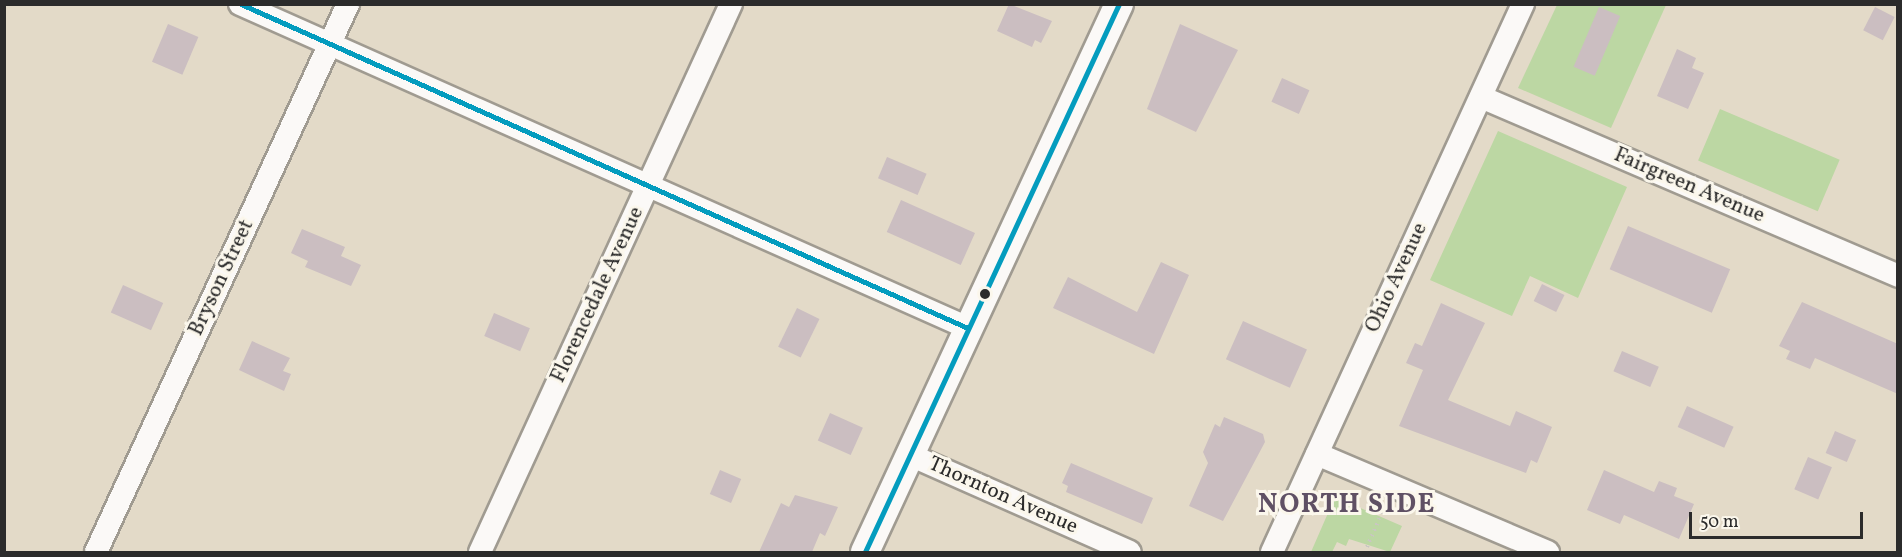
<!DOCTYPE html>
<style>
body{margin:0}
#map{position:relative;width:1902px;height:557px;overflow:hidden;background:#e3dac8;font-family:Vollkorn,serif}
div>[style]{position:absolute}
[style*='--x']{left:calc(var(--x)*1px);top:calc(var(--y)*1px);width:calc(var(--w)*1px);rotate:calc(var(--a)*1deg)}
.green>*{inset:0;background:#bcd7a3;transform-origin:0 0}
.building>*{inset:0;background:#cbbec1;transform-origin:0 0}
.path>*{height:4px;margin-top:-2px;transform-origin:0;background:repeating-linear-gradient(90deg,#c9c6c2 0 1.5px,transparent 0 6px)}
.roads{filter:drop-shadow(2px 0 #a09b91) drop-shadow(-2px 0 #a09b91) drop-shadow(0 2px #a09b91) drop-shadow(0 -2px #a09b91)}
.minor>*{height:22px;margin:-11px;padding:0 11px;transform-origin:11px;border-radius:11px;background:#fbf9f7}
.tertiary>*{height:28px;margin:-14px;padding:0 14px;transform-origin:14px;border-radius:14px;background:#fbf9f7}
.bus-1>*{height:4.5px;margin:-2.25px;padding:0 2.25px;transform-origin:2.25px;border-radius:2.25px;background:#049cbe}
.dots>*{width:16px;height:16px;translate:-50% -50%;box-sizing:border-box;border:3px solid #fbf7ec;border-radius:50%}
span{translate:-50% -50%;white-space:nowrap;text-align:center;line-height:1.15;-webkit-text-stroke:6px #fbf7ec;paint-order:stroke}
.street-label{font-size:21px;color:#2b2b2b}
.district-label{font-size:27px;color:#5f5064;font-weight:700;letter-spacing:1.5px}
.frame{position:absolute;inset:0;border:6px solid #2b2b2b;pointer-events:none}
.scale{position:absolute;left:1689px;top:512px;width:174px;height:27px;box-sizing:border-box;border:3px solid #2b2b2b;border-top:0;padding-left:8px;font-size:18px;line-height:21px;white-space:nowrap;color:#2b2b2b;-webkit-text-stroke:4px #fbf7ec;paint-order:stroke}
</style>
<div id="map">
<div class="green">
<div style="clip-path:polygon(1557px 5px,1666px 5px,1611px 128px,1518px 88px)"></div>
<div style="left:1720px;top:109px;width:130px;height:56px;rotate:23deg"></div>
<div style="clip-path:polygon(1498px 131px,1627px 187px,1578px 298px,1530px 276px,1512px 316px,1430px 280px)"></div>
<div style="clip-path:polygon(1335px 497px,1402px 526px,1390px 552px,1349px 539px,1346px 546px,1337px 542px,1332px 552px,1311px 552px)"></div>
</div>
<div class="building">
<div style="clip-path:polygon(1009px 4px,1052px 21px,1041px 43px,1035px 40px,1032px 47px,997px 31px)"></div>
<div style="left:1599px;top:7px;width:23px;height:65px;rotate:23deg"></div>
<div style="left:1875px;top:7px;width:22px;height:26px;rotate:27deg"></div>
<div style="left:168px;top:24px;width:33px;height:41px;rotate:23deg"></div>
<div style="clip-path:polygon(1180px 24px,1238px 50px,1196px 132px,1147px 109px)"></div>
<div style="clip-path:polygon(1677px 49px,1696px 58px,1692px 68px,1704px 73px,1688px 109px,1657px 96px)"></div>
<div style="left:1282px;top:78px;width:30px;height:26px;rotate:24deg"></div>
<div style="left:887px;top:157px;width:43px;height:23px;rotate:23deg"></div>
<div style="left:901px;top:200px;width:81px;height:35px;rotate:24deg"></div>
<div style="left:1628px;top:226px;width:111px;height:47px;rotate:23deg"></div>
<div style="clip-path:polygon(302px 229px,345px 247px,341px 256px,361px 265px,351px 286px,305px 267px,308px 261px,291px 253px)"></div>
<div style="clip-path:polygon(1161px 262px,1189px 275px,1154px 354px,1053px 308px,1068px 277px,1137px 312px)"></div>
<div style="left:1542px;top:284px;width:25px;height:19px;rotate:26deg"></div>
<div style="left:123px;top:285px;width:44px;height:30px;rotate:24deg"></div>
<div style="clip-path:polygon(1802px 302px,1898px 344px,1898px 394px,1815px 358px,1810px 369px,1786px 359px,1790px 351px,1779px 346px)"></div>
<div style="clip-path:polygon(1441px 303px,1485px 323px,1448px 400px,1510px 426px,1516px 411px,1552px 427px,1537px 463px,1531px 460px,1526px 473px,1399px 426px,1423px 370px,1406px 363px,1415px 343px,1422px 346px)"></div>
<div style="left:797px;top:308px;width:25px;height:43px;rotate:26deg"></div>
<div style="left:494px;top:313px;width:39px;height:25px;rotate:23deg"></div>
<div style="left:1243px;top:321px;width:70px;height:42px;rotate:24deg"></div>
<div style="clip-path:polygon(252px 341px,290px 358px,283px 371px,291px 374px,284px 391px,239px 370px)"></div>
<div style="left:1622px;top:351px;width:40px;height:22px;rotate:23deg"></div>
<div style="left:1687px;top:406px;width:51px;height:23px;rotate:24deg"></div>
<div style="left:830px;top:413px;width:36px;height:30px;rotate:24deg"></div>
<div style="clip-path:polygon(1224px 417px,1263px 434px,1265px 442px,1223px 521px,1189px 506px,1208px 463px,1203px 452px,1215px 424px,1220px 427px)"></div>
<div style="left:1835px;top:431px;width:23px;height:24px;rotate:23deg"></div>
<div style="left:1808px;top:457px;width:26px;height:35px;rotate:23deg"></div>
<div style="clip-path:polygon(1071px 463px,1153px 498px,1142px 524px,1066px 492px,1068px 486px,1062px 483px)"></div>
<div style="left:720px;top:470px;width:23px;height:26px;rotate:23deg"></div>
<div style="clip-path:polygon(1604px 470px,1654px 492px,1659px 481px,1677px 488px,1674px 496px,1694px 504px,1679px 539px,1624px 515px,1620px 524px,1587px 510px)"></div>
<div style="clip-path:polygon(795px 495px,838px 507px,825px 536px,820px 533px,812px 552px,759px 552px,781px 503px,789px 507px)"></div>
</div>
<div class="path">
<div style="--x:1367;--y:547;--w:40;--a:-66.6"></div>
</div>
<div class="roads">
<div class="minor">
<div style="--x:240;--y:4;--w:797;--a:23.99"></div>
<div style="--x:1481;--y:97;--w:454;--a:23.2"></div>
<div style="--x:1317;--y:454;--w:251;--a:23"></div>
<div style="--x:910;--y:455;--w:240;--a:23.8"></div>
<div style="--x:96;--y:552;--w:603;--a:-65.3"></div>
<div style="--x:480;--y:552;--w:603;--a:-65.39"></div>
<div style="--x:1272;--y:552;--w:603;--a:-65.39"></div>
</div>
<div class="tertiary">
<div style="--x:865;--y:552;--w:604;--a:-65.13"></div>
</div>
</div>
<div class="bus-1">
<div style="--x:241;--y:4;--w:796;--a:24.02"></div>
<div style="--x:865;--y:552;--w:604;--a:-65.13"></div>
</div>
<div class="dots">
<div style="left:985px;top:294px;background:#2b2b2b"></div>
</div>
<div class="street-label">
<span style="left:1689px;top:186px;rotate:23deg">Fairgreen Avenue</span>
<span style="left:222px;top:278px;rotate:-65deg">Bryson Street</span>
<span style="left:1397px;top:278px;rotate:-65deg">Ohio Avenue</span>
<span style="left:598px;top:295px;rotate:-65deg">Florencedale Avenue</span>
<span style="left:1003px;top:496px;rotate:24deg">Thornton Avenue</span>
</div>
<div class="district-label">
<span style="left:1347px;top:506px">NORTH SIDE</span>
</div>
<div class="frame"></div>
<div class="scale">50 m</div>
</div>
